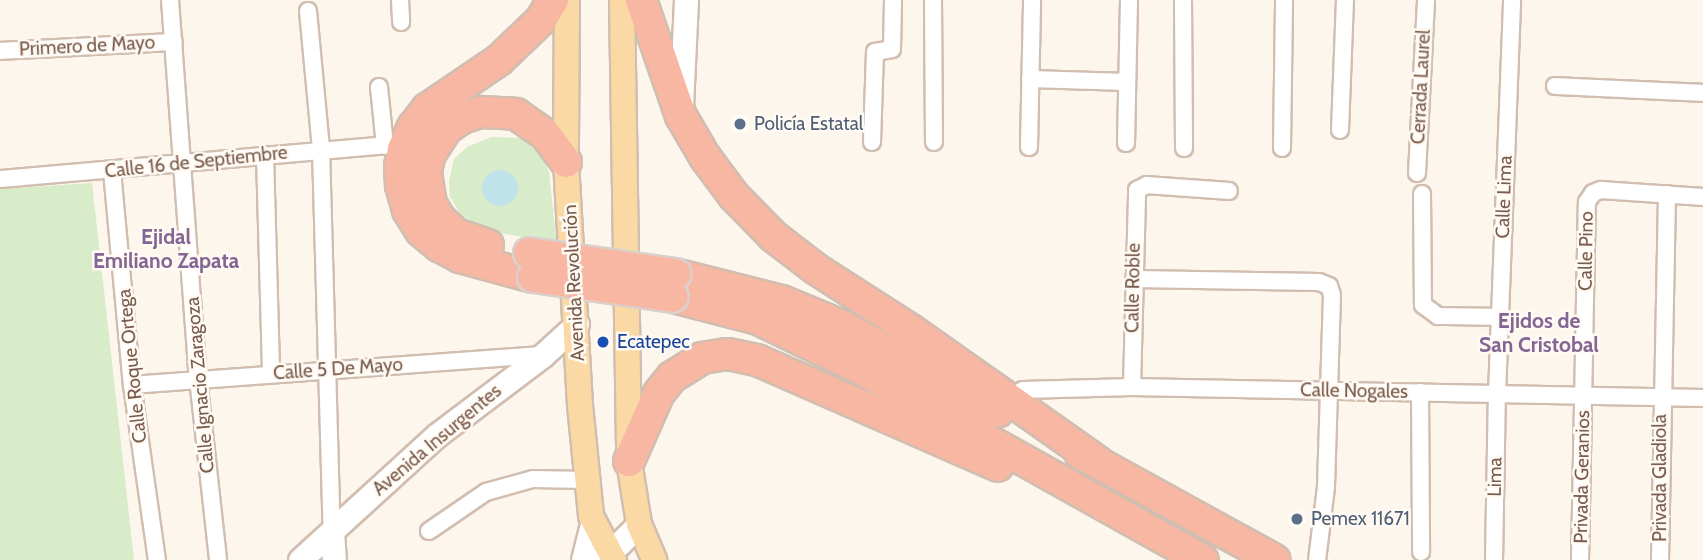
<!DOCTYPE html>
<meta charset="utf-8">
<style>
body{margin:0}
#map{position:relative;width:1703px;height:560px;overflow:hidden;background:#fdf6ec;font-family:Cabin,sans-serif}
div>[style]{position:absolute}
[style*='--x']{left:calc(var(--x)*1px);top:calc(var(--y)*1px);width:calc(var(--w)*1px);rotate:calc(var(--a)*1deg)}
.green>*{inset:0;background:#d8ecc9}
.water>*{inset:0;background:#bfe3e8}
.round{border-radius:50%}
.roads{filter:drop-shadow(2px 0 #d1beb0) drop-shadow(-2px 0 #d1beb0) drop-shadow(0 2px #d1beb0) drop-shadow(0 -2px #d1beb0)}
.street>*{height:16px;margin:-8px;padding:0 8px;transform-origin:8px;border-radius:8px;background:#fff}
.secondary>*{height:23px;margin:-11.5px;padding:0 11.5px;transform-origin:11.5px;border-radius:11.5px;background:#fff}
.primary>*{height:24px;margin:-12px;padding:0 12px;transform-origin:12px;border-radius:12px;background:#fbd9a5}
.highway>*{height:30px;margin:-15px;padding:0 15px;transform-origin:15px;border-radius:15px;background:#f7b7a3}
.bridges{filter:drop-shadow(2px 0 #dad1cd) drop-shadow(-2px 0 #dad1cd) drop-shadow(0 2px #dad1cd) drop-shadow(0 -2px #dad1cd)}
.highway-bridge>*{height:30px;margin:-15px;padding:0 15px;transform-origin:15px;border-radius:15px;background:#f7b7a3}
.dots>*{width:19px;height:19px;translate:-50% -50%;box-sizing:border-box;border:4px solid #fffaf3;border-radius:50%}
span{translate:-50% -50%;white-space:nowrap;text-align:center;line-height:1.15;-webkit-text-stroke:5px #fffaf3;paint-order:stroke}
.street-label{font-size:19px;color:#7a5c4d}
.service-label{font-size:19px;color:#4e5e75}
.left{translate:0 -50%;text-align:left}
.transit-label{font-size:19px;color:#164399}
.neighbourhood-label{font-size:21px;color:#846695;font-weight:700}
</style>
<div id="map">
<div class="green">
<div style="clip-path:polygon(491px 137px,522px 138px,543px 158px,549px 172px,556px 236px,557px 229px,562px 243px,486px 231px,461px 215px,450px 197px,449px 181px,454px 159px,467px 147px)"></div>
<div style="clip-path:polygon(92px 183px,134px 560px,0 560px,0 189px)"></div>
</div>
<div class="water">
<div class="round" style="left:482px;top:170px;width:36px;height:36px"></div>
</div>
<div class="roads">
<div class="street">
<div style="--x:170;--y:0;--w:379;--a:85.8"></div>
<div style="--x:198;--y:378;--w:183;--a:83.7"></div>
<div style="--x:400;--y:0;--w:22;--a:87"></div>
<div style="--x:933;--y:0;--w:142;--a:89.6"></div>
<div style="--x:1183;--y:0;--w:148;--a:89.6"></div>
<div style="--x:308;--y:11;--w:139;--a:84.6"></div>
<div style="--x:321;--y:149;--w:383;--a:88.4"></div>
<div style="--x:0;--y:51;--w:174;--a:-3"></div>
<div style="--x:1030;--y:79;--w:97;--a:1.8"></div>
<div style="--x:1555;--y:86;--w:148;--a:2.7"></div>
<div style="--x:379;--y:87;--w:59;--a:84.2"></div>
<div style="--x:1340;--y:130;--w:130;--a:-87.8"></div>
<div style="--x:872;--y:142;--w:90;--a:-88.1"></div>
<div style="--x:875;--y:52;--w:17;--a:-10"></div>
<div style="--x:892;--y:49;--w:49;--a:-88.8"></div>
<div style="--x:1126;--y:143;--w:143;--a:-88.8"></div>
<div style="--x:1029;--y:147;--w:147;--a:-88.8"></div>
<div style="--x:1282;--y:148;--w:148;--a:-89.2"></div>
<div style="--x:265;--y:155;--w:218;--a:88.4"></div>
<div style="--x:112;--y:171;--w:215;--a:84.7"></div>
<div style="--x:132;--y:385;--w:177;--a:81.9"></div>
<div style="--x:1417;--y:173;--w:173;--a:-87"></div>
<div style="--x:0;--y:179;--w:393;--a:-5"></div>
<div style="--x:1422;--y:194;--w:111;--a:89.5"></div>
<div style="--x:1423;--y:305;--w:19;--a:36"></div>
<div style="--x:1438;--y:316;--w:61;--a:0.9"></div>
<div style="--x:1134;--y:279;--w:185;--a:0.9"></div>
<div style="--x:1319;--y:282;--w:11;--a:22"></div>
<div style="--x:1329;--y:286;--w:9;--a:72"></div>
<div style="--x:1332;--y:295;--w:192;--a:91.8"></div>
<div style="--x:1326;--y:487;--w:74;--a:97"></div>
<div style="--x:132;--y:385;--w:410;--a:-4.2"></div>
<div style="--x:1132;--y:387;--w:197;--a:-88.5"></div>
<div style="--x:1137;--y:190;--w:11;--a:-27"></div>
<div style="--x:1147;--y:185;--w:82;--a:4.2"></div>
<div style="--x:1420;--y:392;--w:160;--a:89.6"></div>
<div style="--x:1008;--y:398;--w:17;--a:-28"></div>
<div style="--x:1023;--y:390;--w:109;--a:-1.6"></div>
<div style="--x:1132;--y:387;--w:571;--a:1.1"></div>
<div style="--x:429;--y:531;--w:69;--a:-34.4"></div>
<div style="--x:486;--y:492;--w:49;--a:-15.5"></div>
<div style="--x:533;--y:479;--w:53;--a:1.1"></div>
<div style="--x:580;--y:560;--w:45;--a:-76"></div>
<div style="--x:1494;--y:560;--w:166;--a:-89"></div>
<div style="--x:1497;--y:394;--w:394;--a:-87.8"></div>
<div style="--x:1580;--y:560;--w:358;--a:-88.9"></div>
<div style="--x:1587;--y:202;--w:11;--a:-56"></div>
<div style="--x:1593;--y:193;--w:9;--a:-21"></div>
<div style="--x:1601;--y:190;--w:102;--a:3.9"></div>
<div style="--x:1660;--y:560;--w:366;--a:-88.9"></div>
</div>
<div class="secondary">
<div style="--x:681;--y:106;--w:106;--a:-87.3"></div>
<div style="--x:332;--y:532;--w:28;--a:86"></div>
<div style="--x:300;--y:560;--w:185;--a:-42.4"></div>
<div style="--x:437;--y:435;--w:133;--a:-37"></div>
<div style="--x:543;--y:355;--w:46;--a:-42.4"></div>
<div style="--x:587;--y:560;--w:36;--a:-27"></div>
<div style="--x:619;--y:544;--w:28;--a:-45"></div>
</div>
<div class="primary">
<div style="--x:567;--y:0;--w:162;--a:90.4"></div>
<div style="--x:566;--y:162;--w:243;--a:86.7"></div>
<div style="--x:580;--y:405;--w:112;--a:84.3"></div>
<div style="--x:591;--y:516;--w:50;--a:62.4"></div>
<div style="--x:622;--y:0;--w:461;--a:89.1"></div>
<div style="--x:629;--y:461;--w:64;--a:81"></div>
<div style="--x:639;--y:524;--w:39;--a:67"></div>
</div>
<div class="highway">
<div style="--x:641;--y:0;--w:123;--a:71"></div>
<div style="--x:681;--y:116;--w:48;--a:59.7"></div>
<div style="--x:705;--y:157;--w:49;--a:53.4"></div>
<div style="--x:734;--y:196;--w:56;--a:45.7"></div>
<div style="--x:773;--y:236;--w:54;--a:37.5"></div>
<div style="--x:816;--y:269;--w:113;--a:32.7"></div>
<div style="--x:911;--y:330;--w:229;--a:35.2"></div>
<div style="--x:488;--y:245;--w:34;--a:-161"></div>
<div style="--x:456;--y:234;--w:22;--a:-137"></div>
<div style="--x:440;--y:219;--w:17;--a:-121"></div>
<div style="--x:431;--y:204;--w:33;--a:-99"></div>
<div style="--x:426;--y:171;--w:17;--a:-77"></div>
<div style="--x:430;--y:154;--w:30;--a:-57"></div>
<div style="--x:446;--y:129;--w:19;--a:-35"></div>
<div style="--x:462;--y:118;--w:20;--a:-18"></div>
<div style="--x:481;--y:112;--w:35;--a:3"></div>
<div style="--x:516;--y:114;--w:35;--a:35"></div>
<div style="--x:545;--y:134;--w:35;--a:53"></div>
<div style="--x:675;--y:274;--w:110;--a:14.2"></div>
<div style="--x:782;--y:301;--w:63;--a:22.5"></div>
<div style="--x:840;--y:325;--w:180;--a:28.8"></div>
<div style="--x:533;--y:277;--w:76;--a:-164.7"></div>
<div style="--x:460;--y:257;--w:24;--a:-152"></div>
<div style="--x:439;--y:246;--w:23;--a:-140"></div>
<div style="--x:421;--y:231;--w:25;--a:-122"></div>
<div style="--x:408;--y:210;--w:26;--a:-106"></div>
<div style="--x:401;--y:185;--w:19;--a:-93"></div>
<div style="--x:400;--y:166;--w:17;--a:-80"></div>
<div style="--x:403;--y:149;--w:24;--a:-66"></div>
<div style="--x:413;--y:127;--w:23;--a:-52"></div>
<div style="--x:427;--y:109;--w:87;--a:-34.2"></div>
<div style="--x:499;--y:60;--w:58;--a:-43.6"></div>
<div style="--x:541;--y:20;--w:23;--a:-59"></div>
<div style="--x:673;--y:297;--w:88;--a:14.5"></div>
<div style="--x:758;--y:319;--w:110;--a:25.9"></div>
<div style="--x:857;--y:367;--w:396;--a:29.2"></div>
<div style="--x:1080;--y:453;--w:222;--a:28.8"></div>
<div style="--x:629;--y:461;--w:74;--a:-66.2"></div>
<div style="--x:659;--y:393;--w:21;--a:-51"></div>
<div style="--x:672;--y:377;--w:36;--a:-32"></div>
<div style="--x:702;--y:358;--w:26;--a:-9"></div>
<div style="--x:728;--y:354;--w:30;--a:12"></div>
<div style="--x:757;--y:360;--w:263;--a:23.7"></div>
</div>
</div>
<div class="bridges">
<div class="highway-bridge">
<div style="--x:529;--y:253;--w:148;--a:8.2"></div>
<div style="--x:533;--y:277;--w:141;--a:8.1"></div>
</div>
</div>
<div class="dots">
<div style="left:740px;top:124px;background:#5c6f8a"></div>
<div style="left:603px;top:342px;background:#1a4fb4"></div>
<div style="left:1297px;top:519px;background:#5c6f8a"></div>
</div>
<div class="street-label">
<span style="left:87px;top:46px;rotate:-3deg">Primero de Mayo</span>
<span style="left:1421px;top:87px;rotate:-87deg">Cerrada Laurel</span>
<span style="left:196px;top:162px;rotate:-6deg">Calle 16 de Septiembre</span>
<span style="left:1504px;top:197px;rotate:-88deg">Calle Lima</span>
<span style="left:1586px;top:251px;rotate:-89deg">Calle Pino</span>
<span style="left:574px;top:283px;rotate:-93deg">Avenida Revolución</span>
<span style="left:1133px;top:288px;rotate:-89deg">Calle Roble</span>
<span style="left:132px;top:366px;rotate:-96deg">Calle Roque Ortega</span>
<span style="left:338px;top:369px;rotate:-4deg">Calle 5 De Mayo</span>
<span style="left:200px;top:385px;rotate:-95deg">Calle Ignacio Zaragoza</span>
<span style="left:1354px;top:391px;rotate:1deg">Calle Nogales</span>
<span style="left:437px;top:440px;rotate:-40deg">Avenida Insurgentes</span>
<span style="left:1495px;top:477px;rotate:-89deg">Lima</span>
<span style="left:1582px;top:477px;rotate:-89deg">Privada Geranios</span>
<span style="left:1660px;top:478px;rotate:-90deg">Privada Gladiola</span>
</div>
<div class="service-label">
<span class="left" style="left:754px;top:124px">Policía Estatal</span>
<span class="left" style="left:1311px;top:519px">Pemex 11671</span>
</div>
<div class="transit-label">
<span class="left" style="left:617px;top:342px">Ecatepec</span>
</div>
<div class="neighbourhood-label">
<span style="left:166px;top:249px">Ejidal<br>Emiliano Zapata</span>
<span style="left:1539px;top:333px">Ejidos de<br>San Cristobal</span>
</div>
</div>
